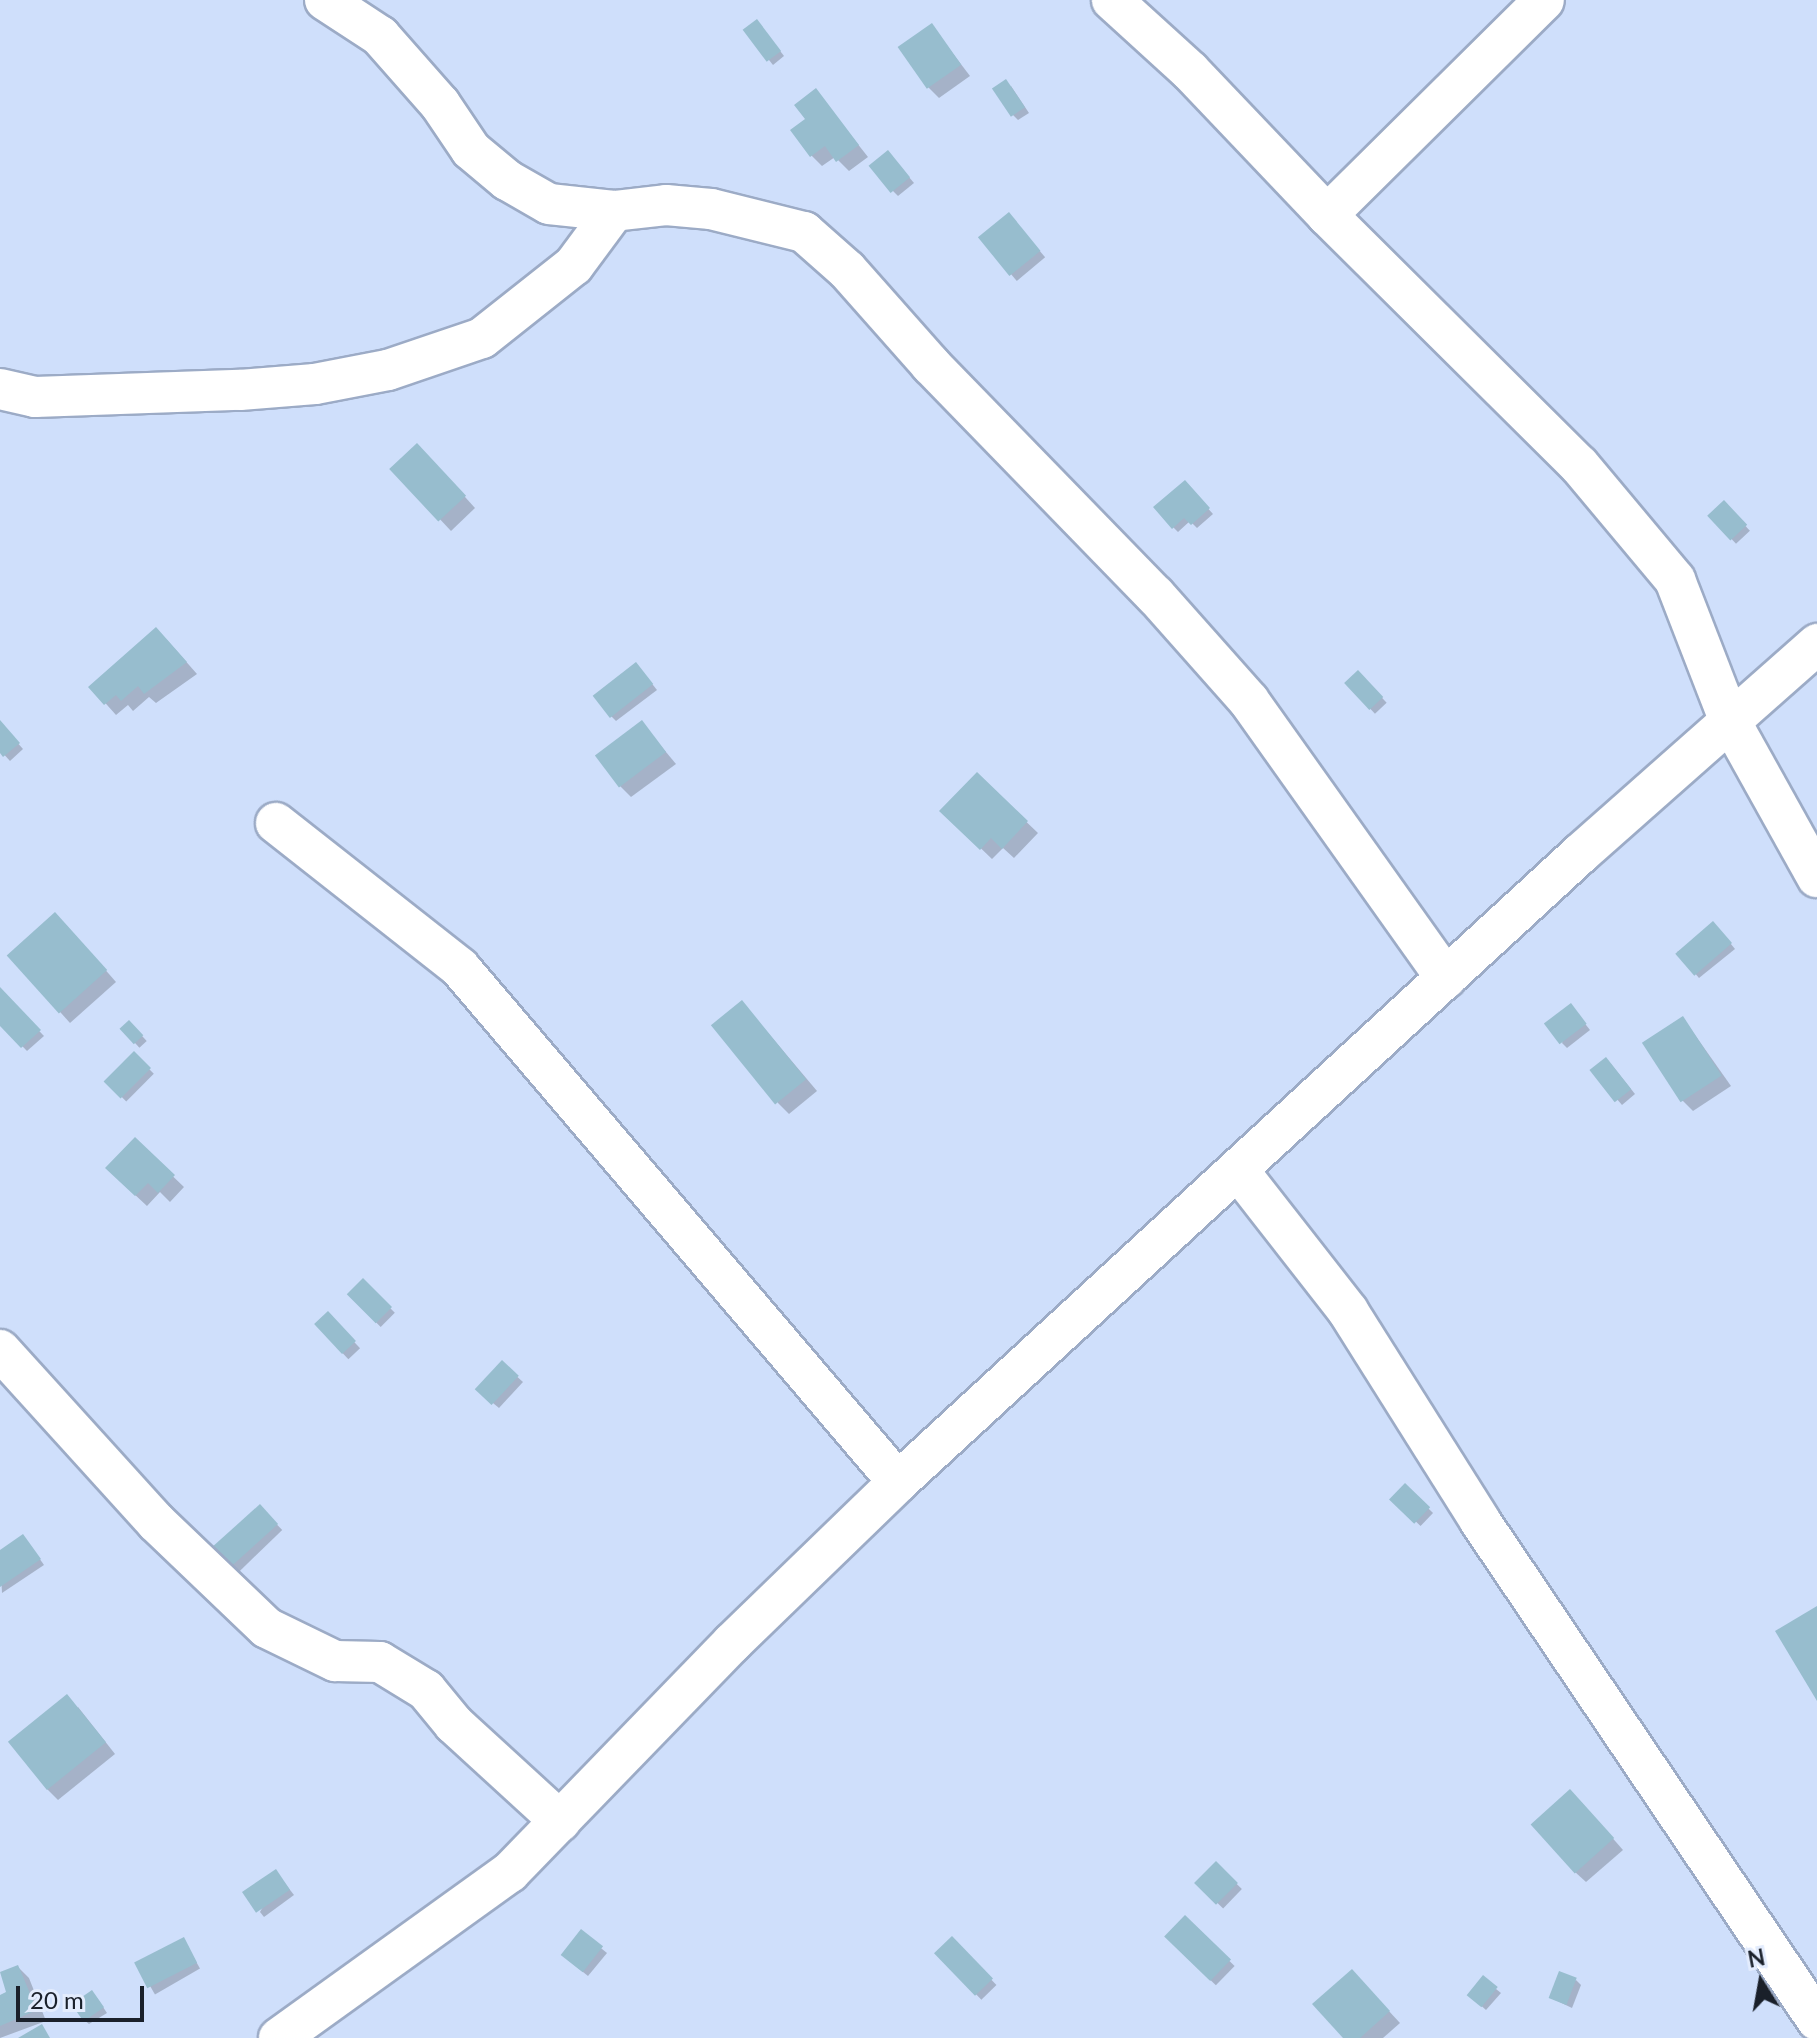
<!DOCTYPE html>
<style>
body{margin:0}
#map{position:relative;width:1817px;height:2038px;overflow:hidden;background:#cfdffb;font-family:Lato,sans-serif}
div>[style]{position:absolute}
[style*='--x']{left:calc(var(--x)*1px);top:calc(var(--y)*1px);width:calc(var(--w)*1px);rotate:calc(var(--a)*1deg)}
.shadow>*{inset:0;background:#0003;transform-origin:0 0}
.building>*{inset:0;background:#97bdce;transform-origin:0 0}
.roads{filter:drop-shadow(2px 0 #9cabc6) drop-shadow(-2px 0 #9cabc6) drop-shadow(0 2px #9cabc6) drop-shadow(0 -2px #9cabc6)}
.street>*{height:40px;margin:-20px;padding:0 20px;transform-origin:20px;border-radius:20px;background:#fff}
span{translate:-50% -50%;white-space:nowrap;text-align:center;line-height:1.15;-webkit-text-stroke:6px #e3ecfd;paint-order:stroke}
.north{position:absolute;left:1721px;top:1942px;width:80px;height:80px;-webkit-text-stroke:6px #e3ecfd;paint-order:stroke;rotate:349deg;font-size:22px;font-weight:700;line-height:32px;text-align:center;color:#1a202a}
.north::after{content:'';display:block;margin:auto;width:28px;height:36px;background:#1a202a;clip-path:polygon(50% 0,100% 100%,50% 72%,0 100%)}
.scale{position:absolute;left:16px;top:1986px;width:128px;height:36px;box-sizing:border-box;border:4px solid #1a202a;border-top:0;padding-left:10px;font-size:24px;line-height:28px;white-space:nowrap;color:#1a202a;-webkit-text-stroke:6px #e3ecfd;paint-order:stroke}
</style>
<div id="map">
<div class="shadow">
<div style="clip-path:polygon(761px 26px,784px 56px,773px 65px,745px 30px)"></div>
<div style="clip-path:polygon(932px 26px,970px 76px,939px 98px,928px 87px)"></div>
<div style="clip-path:polygon(1011px 86px,1029px 113px,1018px 120px,1013px 115px)"></div>
<div style="clip-path:polygon(816px 91px,868px 157px,849px 171px,835px 157px,822px 166px,811px 155px,807px 120px)"></div>
<div style="clip-path:polygon(893px 158px,914px 183px,898px 196px,893px 191px)"></div>
<div style="left:1013px;top:219px;width:50px;height:37px;rotate:50deg"></div>
<div style="clip-path:polygon(428px 456px,475px 508px,451px 531px,392px 468px)"></div>
<div style="clip-path:polygon(1185px 483px,1213px 514px,1197px 528px,1190px 521px,1178px 532px,1173px 527px)"></div>
<div style="left:1724px;top:503px;width:38px;height:19px;rotate:47deg"></div>
<div style="clip-path:polygon(167px 640px,197px 674px,156px 703px,149px 697px,133px 711px,128px 705px,116px 715px,91px 687px)"></div>
<div style="clip-path:polygon(641px 670px,657px 690px,616px 721px,611px 716px)"></div>
<div style="left:1358px;top:672px;width:42px;height:16px;rotate:47deg"></div>
<div style="clip-path:polygon(641px 722px,676px 764px,631px 797px,620px 786px)"></div>
<div style="clip-path:polygon(0 723px,23px 749px,10px 761px,0 750px)"></div>
<div style="clip-path:polygon(977px 775px,1038px 833px,1014px 858px,1003px 848px,992px 859px,942px 811px)"></div>
<div style="clip-path:polygon(66px 925px,116px 982px,70px 1023px,9px 955px)"></div>
<div style="clip-path:polygon(1718px 928px,1735px 949px,1699px 978px,1677px 952px)"></div>
<div style="clip-path:polygon(0 990px,44px 1036px,27px 1051px,0 1023px)"></div>
<div style="clip-path:polygon(1575px 1011px,1590px 1030px,1567px 1048px,1562px 1043px)"></div>
<div style="clip-path:polygon(752px 1014px,817px 1091px,789px 1114px,778px 1103px)"></div>
<div style="clip-path:polygon(1683px 1018px,1731px 1086px,1693px 1111px,1682px 1100px)"></div>
<div style="left:129px;top:1022px;width:26px;height:10px;rotate:47deg"></div>
<div style="left:134px;top:1054px;width:28px;height:39px;rotate:45deg"></div>
<div style="clip-path:polygon(1611px 1064px,1635px 1094px,1622px 1105px,1592px 1070px)"></div>
<div style="clip-path:polygon(135px 1140px,184px 1187px,170px 1202px,160px 1192px,147px 1206px,118px 1179px)"></div>
<div style="left:363px;top:1281px;width:45px;height:20px;rotate:45deg"></div>
<div style="left:328px;top:1314px;width:47px;height:16px;rotate:47deg"></div>
<div style="clip-path:polygon(502px 1363px,523px 1382px,499px 1408px,482px 1394px)"></div>
<div style="left:1405px;top:1486px;width:39px;height:18px;rotate:44deg"></div>
<div style="left:260px;top:1507px;width:32px;height:60px;rotate:46deg"></div>
<div style="clip-path:polygon(28px 1542px,44px 1565px,2px 1593px,0 1553px)"></div>
<div style="clip-path:polygon(78px 1707px,115px 1754px,58px 1800px,47px 1789px)"></div>
<div style="clip-path:polygon(1581px 1802px,1623px 1850px,1586px 1882px,1575px 1872px)"></div>
<div style="left:1216px;top:1864px;width:36px;height:27px;rotate:44deg"></div>
<div style="clip-path:polygon(280px 1877px,294px 1895px,264px 1917px,260px 1912px)"></div>
<div style="left:1185px;top:1918px;width:69px;height:27px;rotate:44deg"></div>
<div style="clip-path:polygon(581px 1932px,607px 1953px,588px 1976px,568px 1960px)"></div>
<div style="left:183px;top:1939px;width:34px;height:52px;rotate:60deg"></div>
<div style="left:952px;top:1939px;width:64px;height:21px;rotate:46deg"></div>
<div style="clip-path:polygon(18px 1967px,29px 1978px,46px 2021px,0 2038px,0 1997px,9px 1993px)"></div>
<div style="clip-path:polygon(1576px 1980px,1581px 1985px,1572px 2008px,1551px 1998px)"></div>
<div style="clip-path:polygon(1362px 1982px,1400px 2023px,1383px 2038px,1346px 2038px)"></div>
<div style="clip-path:polygon(1496px 1989px,1501px 1993px,1486px 2010px,1469px 1995px)"></div>
<div style="clip-path:polygon(97px 1998px,107px 2013px,89px 2024px,84px 2020px)"></div>
</div>
<div class="building">
<div style="left:757px;top:19px;width:40px;height:18px;rotate:53deg"></div>
<div style="left:932px;top:23px;width:51px;height:42px;rotate:55deg"></div>
<div style="left:1006px;top:79px;width:34px;height:17px;rotate:56deg"></div>
<div style="clip-path:polygon(816px 88px,859px 145px,836px 162px,825px 146px,810px 157px,790px 130px,805px 119px,794px 105px)"></div>
<div style="left:888px;top:150px;width:35px;height:25px;rotate:51deg"></div>
<div style="left:1009px;top:212px;width:50px;height:40px;rotate:51deg"></div>
<div style="left:417px;top:443px;width:72px;height:38px;rotate:47deg"></div>
<div style="clip-path:polygon(1185px 480px,1210px 508px,1191px 525px,1184px 518px,1172px 529px,1153px 507px)"></div>
<div style="left:1724px;top:500px;width:34px;height:23px;rotate:47deg"></div>
<div style="clip-path:polygon(156px 627px,187px 662px,144px 694px,138px 686px,121px 701px,116px 695px,104px 705px,88px 687px)"></div>
<div style="left:636px;top:662px;width:28px;height:55px;rotate:52deg"></div>
<div style="left:1358px;top:670px;width:37px;height:19px;rotate:47deg"></div>
<div style="clip-path:polygon(0 720px,20px 743px,3px 757px,0 753px)"></div>
<div style="left:642px;top:720px;width:40px;height:59px;rotate:53deg"></div>
<div style="clip-path:polygon(977px 772px,1028px 821px,1002px 849px,991px 838px,980px 850px,939px 811px)"></div>
<div style="left:55px;top:912px;width:78px;height:65px;rotate:48deg"></div>
<div style="left:1713px;top:921px;width:29px;height:50px;rotate:49deg"></div>
<div style="clip-path:polygon(0 987px,41px 1030px,21px 1048px,0 1026px)"></div>
<div style="left:742px;top:1000px;width:102px;height:40px;rotate:51deg"></div>
<div style="left:1571px;top:1003px;width:26px;height:34px;rotate:53deg"></div>
<div style="left:1683px;top:1016px;width:71px;height:49px;rotate:57deg"></div>
<div style="left:129px;top:1020px;width:21px;height:13px;rotate:47deg"></div>
<div style="left:134px;top:1051px;width:24px;height:43px;rotate:45deg"></div>
<div style="left:1606px;top:1057px;width:41px;height:21px;rotate:52deg"></div>
<div style="clip-path:polygon(135px 1137px,175px 1175px,158px 1193px,148px 1183px,135px 1196px,105px 1168px)"></div>
<div style="left:363px;top:1278px;width:41px;height:23px;rotate:45deg"></div>
<div style="left:328px;top:1311px;width:41px;height:19px;rotate:47deg"></div>
<div style="left:502px;top:1360px;width:23px;height:40px;rotate:43deg"></div>
<div style="left:1405px;top:1483px;width:35px;height:23px;rotate:44deg"></div>
<div style="left:260px;top:1504px;width:27px;height:64px;rotate:48deg"></div>
<div style="clip-path:polygon(23px 1534px,41px 1559px,0 1587px,0 1550px)"></div>
<div style="clip-path:polygon(1817px 1606px,1817px 1701px,1775px 1631px)"></div>
<div style="left:67px;top:1694px;width:62px;height:76px;rotate:51deg"></div>
<div style="left:1570px;top:1789px;width:66px;height:53px;rotate:48deg"></div>
<div style="left:1216px;top:1861px;width:31px;height:31px;rotate:45deg"></div>
<div style="left:276px;top:1869px;width:25px;height:41px;rotate:56deg"></div>
<div style="left:1185px;top:1915px;width:64px;height:30px;rotate:44deg"></div>
<div style="left:581px;top:1929px;width:28px;height:33px;rotate:38deg"></div>
<div style="left:952px;top:1936px;width:59px;height:25px;rotate:46deg"></div>
<div style="left:184px;top:1937px;width:29px;height:56px;rotate:63deg"></div>
<div style="clip-path:polygon(18px 1965px,37px 2010px,0 2026px,0 1995px,6px 1992px,0 1972px)"></div>
<div style="clip-path:polygon(1352px 1969px,1390px 2011px,1360px 2038px,1343px 2038px,1312px 2004px)"></div>
<div style="left:1559px;top:1971px;width:19px;height:29px;rotate:21deg"></div>
<div style="left:1483px;top:1975px;width:19px;height:26px;rotate:39deg"></div>
<div style="left:92px;top:1990px;width:21px;height:25px;rotate:55deg"></div>
<div style="clip-path:polygon(42px 2024px,50px 2038px,18px 2038px)"></div>
</div>
<div class="roads">
<div class="street">
<div style="--x:325;--y:0;--w:66;--a:33.2"></div>
<div style="--x:380;--y:36;--w:91;--a:48.6"></div>
<div style="--x:440;--y:104;--w:55;--a:56"></div>
<div style="--x:471;--y:150;--w:47;--a:39.8"></div>
<div style="--x:507;--y:180;--w:48;--a:29.7"></div>
<div style="--x:549;--y:204;--w:65;--a:6.1"></div>
<div style="--x:614;--y:211;--w:52;--a:-6.6"></div>
<div style="--x:666;--y:205;--w:45;--a:5.1"></div>
<div style="--x:711;--y:209;--w:96;--a:13.9"></div>
<div style="--x:804;--y:232;--w:57;--a:41.5"></div>
<div style="--x:847;--y:270;--w:127;--a:48.5"></div>
<div style="--x:931;--y:365;--w:321;--a:45.8"></div>
<div style="--x:1155;--y:595;--w:142;--a:48.4"></div>
<div style="--x:1249;--y:701;--w:340;--a:54.6"></div>
<div style="--x:1112;--y:0;--w:105;--a:42.3"></div>
<div style="--x:1190;--y:71;--w:199;--a:46.4"></div>
<div style="--x:1327;--y:215;--w:355;--a:44.8"></div>
<div style="--x:1579;--y:465;--w:150;--a:50.1"></div>
<div style="--x:1675;--y:580;--w:149;--a:68.8"></div>
<div style="--x:1729;--y:719;--w:181;--a:60.9"></div>
<div style="--x:1327;--y:215;--w:305;--a:-44.7"></div>
<div style="--x:0;--y:389;--w:36;--a:13"></div>
<div style="--x:35;--y:397;--w:205;--a:-2"></div>
<div style="--x:240;--y:390;--w:75;--a:-4.6"></div>
<div style="--x:315;--y:384;--w:74;--a:-10.9"></div>
<div style="--x:388;--y:370;--w:99;--a:-18.8"></div>
<div style="--x:482;--y:338;--w:117;--a:-38.4"></div>
<div style="--x:574;--y:265;--w:67;--a:-53.5"></div>
<div style="--x:276;--y:823;--w:234;--a:38.2"></div>
<div style="--x:460;--y:968;--w:675;--a:49.56"></div>
<div style="--x:1238;--y:1170;--w:179;--a:52"></div>
<div style="--x:1348;--y:1311;--w:248;--a:57.8"></div>
<div style="--x:1480;--y:1521;--w:602;--a:55.97"></div>
<div style="--x:0;--y:1350;--w:232;--a:47.8"></div>
<div style="--x:156;--y:1522;--w:153;--a:43.7"></div>
<div style="--x:267;--y:1628;--w:76;--a:25.9"></div>
<div style="--x:335;--y:1661;--w:45;--a:1.3"></div>
<div style="--x:380;--y:1662;--w:54;--a:31.3"></div>
<div style="--x:426;--y:1690;--w:44;--a:50.5"></div>
<div style="--x:454;--y:1724;--w:144;--a:42.5"></div>
<div style="--x:279;--y:2038;--w:284;--a:-35.7"></div>
<div style="--x:510;--y:1872;--w:319;--a:-45.9"></div>
<div style="--x:732;--y:1643;--w:231;--a:-44.1"></div>
<div style="--x:898;--y:1482;--w:927;--a:-42.64"></div>
<div style="--x:1580;--y:854;--w:317;--a:-41.5"></div>
</div>
</div>
<div class="north">N</div>
<div class="scale">20 m</div>
</div>
